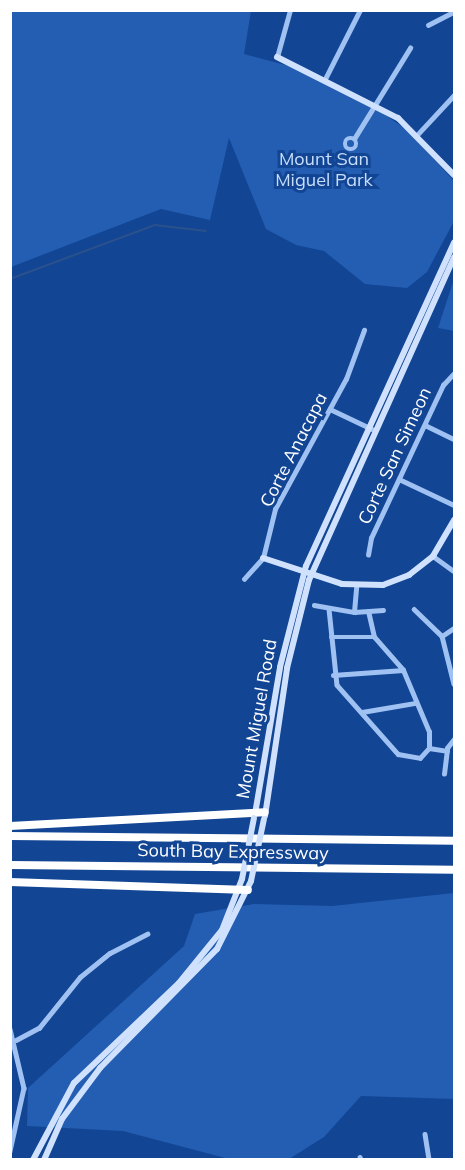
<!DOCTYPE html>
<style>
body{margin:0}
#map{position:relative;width:465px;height:1170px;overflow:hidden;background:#124594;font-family:Mulish,sans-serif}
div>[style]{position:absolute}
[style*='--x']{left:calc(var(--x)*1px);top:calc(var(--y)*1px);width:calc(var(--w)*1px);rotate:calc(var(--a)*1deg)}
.green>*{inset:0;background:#235eb3}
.stream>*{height:1.5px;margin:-0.75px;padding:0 0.75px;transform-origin:0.75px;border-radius:0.75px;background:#2b518c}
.street>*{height:4.5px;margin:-2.25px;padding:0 2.25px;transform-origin:2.25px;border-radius:2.25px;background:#a0c2f3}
.street>.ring{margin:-2.25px;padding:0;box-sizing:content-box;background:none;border:4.5px solid #a0c2f3;border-radius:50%}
.secondary>*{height:6px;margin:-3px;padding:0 3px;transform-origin:3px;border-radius:3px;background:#cfe1fd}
.highway>*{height:8px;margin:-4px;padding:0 4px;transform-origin:4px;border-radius:4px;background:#fff}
.secondary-bridge>*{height:6px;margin:-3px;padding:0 3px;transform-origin:3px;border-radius:3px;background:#cfe1fd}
span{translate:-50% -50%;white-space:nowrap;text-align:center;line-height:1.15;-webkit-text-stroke:6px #124594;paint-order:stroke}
.park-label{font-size:18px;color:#c7defd}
.street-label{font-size:18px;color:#fff}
.frame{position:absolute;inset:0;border:12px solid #fff;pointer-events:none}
</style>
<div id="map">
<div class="green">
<div style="clip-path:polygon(11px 11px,251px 11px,244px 54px,293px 67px,378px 110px,407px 130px,454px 181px,454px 221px,427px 272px,407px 288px,365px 284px,324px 251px,296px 245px,266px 229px,229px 138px,210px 220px,161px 209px,11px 267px)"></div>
<div style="clip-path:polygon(454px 279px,454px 331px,438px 328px)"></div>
<div style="clip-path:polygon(454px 893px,454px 1099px,361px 1096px,324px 1137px,289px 1159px,229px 1159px,123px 1131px,27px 1126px,28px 1088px,184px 946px,195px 914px,254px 904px,332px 906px)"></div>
</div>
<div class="stream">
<div style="--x:10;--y:279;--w:155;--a:-20.4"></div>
<div style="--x:155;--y:225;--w:51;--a:6.7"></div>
</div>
<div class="street">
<div style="--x:428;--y:25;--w:29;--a:-27"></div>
<div style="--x:277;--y:57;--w:49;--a:-74.5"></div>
<div style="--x:325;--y:79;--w:77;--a:-63.1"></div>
<div style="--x:417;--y:135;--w:54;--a:-47.2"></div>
<div class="ring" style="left:345.5px;top:138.5px;width:6.5px;height:6.5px"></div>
<div style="--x:354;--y:139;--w:107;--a:-58.4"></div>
<div style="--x:330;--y:409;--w:49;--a:25.5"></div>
<div style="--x:425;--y:425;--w:32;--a:26"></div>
<div style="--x:399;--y:479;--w:61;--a:25.3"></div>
<div style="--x:368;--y:555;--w:17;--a:-80"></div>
<div style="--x:371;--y:538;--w:169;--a:-64.8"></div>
<div style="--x:443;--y:385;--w:16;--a:-47"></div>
<div style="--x:433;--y:556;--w:26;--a:36"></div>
<div style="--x:244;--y:579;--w:28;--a:-48"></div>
<div style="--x:263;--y:558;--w:50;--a:-76.2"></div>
<div style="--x:275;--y:509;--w:148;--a:-61.4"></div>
<div style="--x:346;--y:379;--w:52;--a:-69.8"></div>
<div style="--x:314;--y:605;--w:41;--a:9.9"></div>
<div style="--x:354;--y:612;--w:29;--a:-4"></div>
<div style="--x:329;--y:609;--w:76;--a:84"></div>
<div style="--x:337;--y:685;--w:92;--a:48.5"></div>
<div style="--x:398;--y:754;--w:22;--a:10"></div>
<div style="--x:420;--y:758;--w:13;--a:-48"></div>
<div style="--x:429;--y:748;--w:16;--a:-90"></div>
<div style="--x:429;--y:732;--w:67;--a:-112.8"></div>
<div style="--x:403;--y:670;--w:44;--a:-131.3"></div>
<div style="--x:374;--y:637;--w:26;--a:-103"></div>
<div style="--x:414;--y:609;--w:39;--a:44"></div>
<div style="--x:442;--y:636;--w:49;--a:76"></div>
<div style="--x:354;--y:612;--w:25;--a:-85"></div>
<div style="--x:442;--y:636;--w:14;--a:-34"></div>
<div style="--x:331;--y:637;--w:43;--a:0"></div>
<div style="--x:333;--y:675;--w:70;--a:-4.1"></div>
<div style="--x:362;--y:712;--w:54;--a:-9.6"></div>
<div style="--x:429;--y:748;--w:18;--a:9"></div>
<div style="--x:444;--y:774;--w:26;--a:-83"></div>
<div style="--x:447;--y:748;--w:11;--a:-52"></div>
<div style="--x:10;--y:1029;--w:61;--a:76.7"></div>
<div style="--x:24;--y:1088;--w:65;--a:102.5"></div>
<div style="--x:16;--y:1040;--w:26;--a:-28"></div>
<div style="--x:39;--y:1028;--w:65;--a:-51.2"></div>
<div style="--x:80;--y:977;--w:38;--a:-39"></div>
<div style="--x:110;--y:953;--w:42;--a:-27.2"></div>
<div style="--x:425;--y:1134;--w:26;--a:81"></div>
<div style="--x:360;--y:1157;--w:3;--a:72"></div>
</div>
<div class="secondary">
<div style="--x:277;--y:57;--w:136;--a:26.8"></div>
<div style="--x:398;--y:118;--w:80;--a:45.5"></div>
<div style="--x:263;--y:558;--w:83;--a:18.2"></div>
<div style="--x:342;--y:584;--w:41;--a:1.4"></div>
<div style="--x:383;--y:585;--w:28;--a:-21"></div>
<div style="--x:409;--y:575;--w:31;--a:-38"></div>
<div style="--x:433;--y:556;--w:42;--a:-59.7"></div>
<div style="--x:255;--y:814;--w:149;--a:-80.3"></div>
<div style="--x:280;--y:667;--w:104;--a:-75.6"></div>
<div style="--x:306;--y:566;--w:356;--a:-65.4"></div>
<div style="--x:265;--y:816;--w:150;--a:-81.5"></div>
<div style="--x:287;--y:668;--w:91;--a:-76"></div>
<div style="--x:309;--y:580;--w:354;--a:-65.8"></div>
<div style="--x:33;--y:1160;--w:87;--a:-62"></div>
<div style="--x:74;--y:1083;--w:145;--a:-43.6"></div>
<div style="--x:179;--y:983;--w:68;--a:-50.9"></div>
<div style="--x:222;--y:930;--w:55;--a:-68.6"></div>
<div style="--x:44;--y:1160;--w:45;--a:-66.3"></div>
<div style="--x:62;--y:1119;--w:64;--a:-53.3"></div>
<div style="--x:100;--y:1068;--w:167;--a:-45.5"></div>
<div style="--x:217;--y:949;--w:76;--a:-63.4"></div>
</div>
<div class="highway">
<div style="--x:10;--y:826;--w:255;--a:-3.1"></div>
<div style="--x:10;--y:836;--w:444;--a:0.6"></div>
<div style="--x:10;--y:865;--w:444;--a:0.6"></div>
<div style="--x:10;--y:882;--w:238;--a:1.9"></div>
</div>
<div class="secondary-bridge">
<div style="--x:242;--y:879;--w:62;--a:-78.9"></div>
<div style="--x:251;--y:881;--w:63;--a:-78.2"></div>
</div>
<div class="park-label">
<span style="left:324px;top:170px">Mount San<br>Miguel Park</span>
</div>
<div class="street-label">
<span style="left:294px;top:450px;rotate:-63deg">Corte Anacapa</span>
<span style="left:395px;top:456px;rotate:-65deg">Corte San Simeon</span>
<span style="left:257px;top:719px;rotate:-80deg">Mount Miguel Road</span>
<span style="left:233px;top:852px;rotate:1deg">South Bay Expressway</span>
</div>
<div class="frame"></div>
</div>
